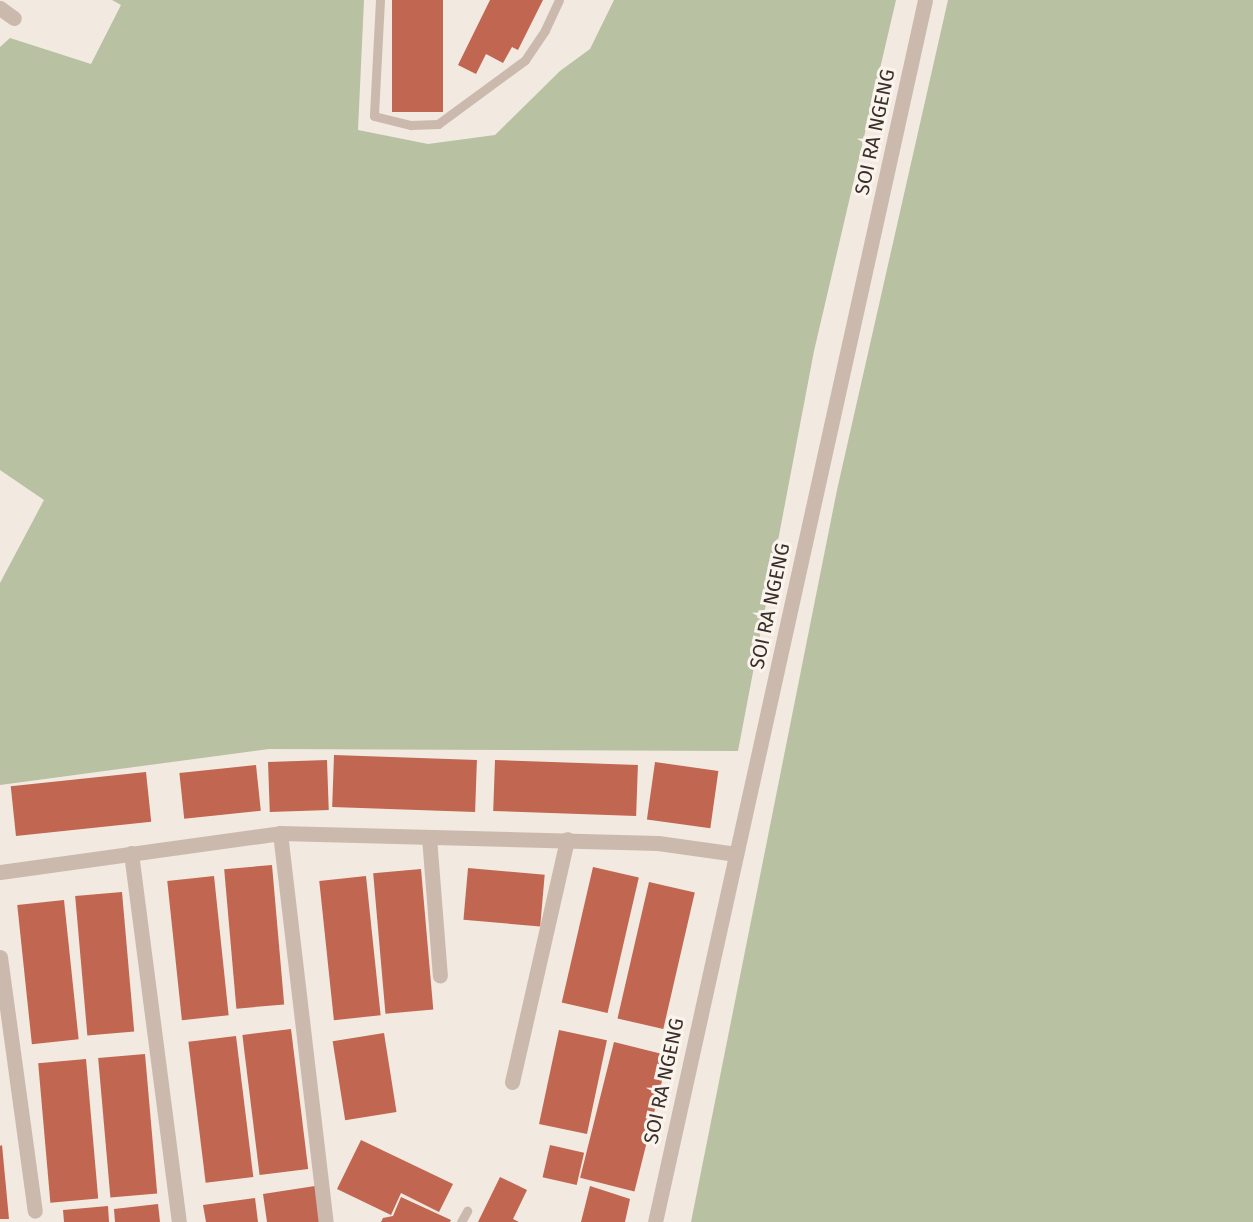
<!DOCTYPE html>
<style>
body{margin:0}
#map{position:relative;width:1253px;height:1222px;overflow:hidden;background:#f2e9e1;font-family:"Fira Sans",sans-serif}
div>[style]{position:absolute}
[style*='--x']{left:calc(var(--x)*1px);top:calc(var(--y)*1px);width:calc(var(--w)*1px);rotate:calc(var(--a)*1deg)}
.green>*{inset:0;background:#b8c1a1}
.building>*{inset:0;background:#c16650;transform-origin:0 0}
.service>*{height:9px;margin:-4.5px;padding:0 4.5px;transform-origin:4.5px;border-radius:4.5px;background:#cbb9ad}
.minor>*{height:15px;margin:-7.5px;padding:0 7.5px;transform-origin:7.5px;border-radius:7.5px;background:#cbb9ad}
span{translate:-50% -50%;white-space:nowrap;text-align:center;line-height:1.15;-webkit-text-stroke:6px #faf4ed;paint-order:stroke}
.street-label{font-size:20px;color:#392f2b}
</style>
<div id="map">
<div class="green">
<div style="clip-path:polygon(112px 0,364px 0,358px 130px,428px 144px,495px 135px,560px 71px,590px 49px,614px 0,896px 0,814px 351px,738px 751px,269px 749px,0 785px,0 583px,44px 500px,0 470px,0 47px,10px 38px,91px 64px,121px 5px)"></div>
<div style="clip-path:polygon(948px 0,1253px 0,1253px 1222px,691px 1222px,837px 490px)"></div>
</div>
<div class="building">
<div style="left:392px;top:0;width:51px;height:112px"></div>
<div style="clip-path:polygon(490px 0,543px 0,518px 50px,512px 47px,503px 63px,486px 54px,476px 74px,458px 65px)"></div>
<div style="left:334px;top:755px;width:143px;height:52px;rotate:2deg"></div>
<div style="left:327px;top:760px;width:50px;height:59px;rotate:88deg"></div>
<div style="left:495px;top:760px;width:143px;height:51px;rotate:2deg"></div>
<div style="left:655px;top:762px;width:64px;height:58px;rotate:8deg"></div>
<div style="left:256px;top:765px;width:46px;height:77px;rotate:84deg"></div>
<div style="left:146px;top:772px;width:50px;height:136px;rotate:84deg"></div>
<div style="left:272px;top:865px;width:140px;height:48px;rotate:85deg"></div>
<div style="left:593px;top:867px;width:47px;height:139px;rotate:13deg"></div>
<div style="left:468px;top:868px;width:77px;height:52px;rotate:5deg"></div>
<div style="left:421px;top:869px;width:141px;height:48px;rotate:85deg"></div>
<div style="left:214px;top:876px;width:140px;height:47px;rotate:84deg"></div>
<div style="left:366px;top:876px;width:140px;height:47px;rotate:84deg"></div>
<div style="left:649px;top:882px;width:47px;height:140px;rotate:13deg"></div>
<div style="left:122px;top:892px;width:140px;height:47px;rotate:85deg"></div>
<div style="left:64px;top:900px;width:140px;height:47px;rotate:84deg"></div>
<div style="left:291px;top:1029px;width:141px;height:49px;rotate:83deg"></div>
<div style="left:559px;top:1030px;width:49px;height:96px;rotate:12deg"></div>
<div style="left:384px;top:1033px;width:80px;height:52px;rotate:81deg"></div>
<div style="left:236px;top:1036px;width:142px;height:48px;rotate:83deg"></div>
<div style="left:614px;top:1042px;width:56px;height:140px;rotate:14deg"></div>
<div style="left:145px;top:1054px;width:140px;height:47px;rotate:85deg"></div>
<div style="left:86px;top:1059px;width:140px;height:48px;rotate:85deg"></div>
<div style="clip-path:polygon(361px 1140px,453px 1184px,439px 1212px,401px 1193px,391px 1215px,337px 1189px)"></div>
<div style="clip-path:polygon(2px 1145px,9px 1219px,0 1219px,0 1146px)"></div>
<div style="left:550px;top:1145px;width:35px;height:33px;rotate:13deg"></div>
<div style="clip-path:polygon(500px 1177px,527px 1190px,513px 1219px,519px 1222px,478px 1222px)"></div>
<div style="clip-path:polygon(315px 1186px,320px 1222px,267px 1222px,263px 1194px)"></div>
<div style="clip-path:polygon(590px 1186px,630px 1199px,625px 1222px,581px 1222px)"></div>
<div style="clip-path:polygon(401px 1197px,451px 1220px,450px 1222px,381px 1222px,383px 1218px,393px 1216px)"></div>
<div style="clip-path:polygon(255px 1198px,258px 1222px,206px 1222px,203px 1205px)"></div>
<div style="clip-path:polygon(158px 1204px,160px 1222px,115px 1222px,114px 1209px)"></div>
<div style="clip-path:polygon(108px 1206px,109px 1222px,64px 1222px,63px 1210px)"></div>
</div>
<div class="service">
<div style="--x:380;--y:0;--w:116;--a:93"></div>
<div style="--x:374;--y:116;--w:38;--a:14"></div>
<div style="--x:411;--y:125;--w:27;--a:-2"></div>
<div style="--x:438;--y:124;--w:108;--a:-36.3"></div>
<div style="--x:525;--y:60;--w:36;--a:-56"></div>
<div style="--x:545;--y:30;--w:33;--a:-65"></div>
<div style="--x:461;--y:1222;--w:13;--a:-61"></div>
</div>
<div class="minor">
<div style="--x:0;--y:8;--w:17;--a:36"></div>
<div style="--x:280;--y:833;--w:392;--a:83.3"></div>
<div style="--x:429;--y:837;--w:139;--a:85.5"></div>
<div style="--x:131;--y:853;--w:372;--a:82.6"></div>
<div style="--x:0;--y:872;--w:283;--a:-7.9"></div>
<div style="--x:280;--y:833;--w:378;--a:1.5"></div>
<div style="--x:658;--y:843;--w:79;--a:8"></div>
<div style="--x:0;--y:957;--w:256;--a:82.2"></div>
<div style="--x:512;--y:1082;--w:249;--a:-77.2"></div>
<div style="--x:655;--y:1222;--w:1251;--a:-77.54"></div>
</div>
<div class="street-label">
<span style="left:875px;top:132px;rotate:-78deg">SOI RA NGENG</span>
<span style="left:770px;top:606px;rotate:-78deg">SOI RA NGENG</span>
<span style="left:664px;top:1081px;rotate:-78deg">SOI RA NGENG</span>
</div>
</div>
